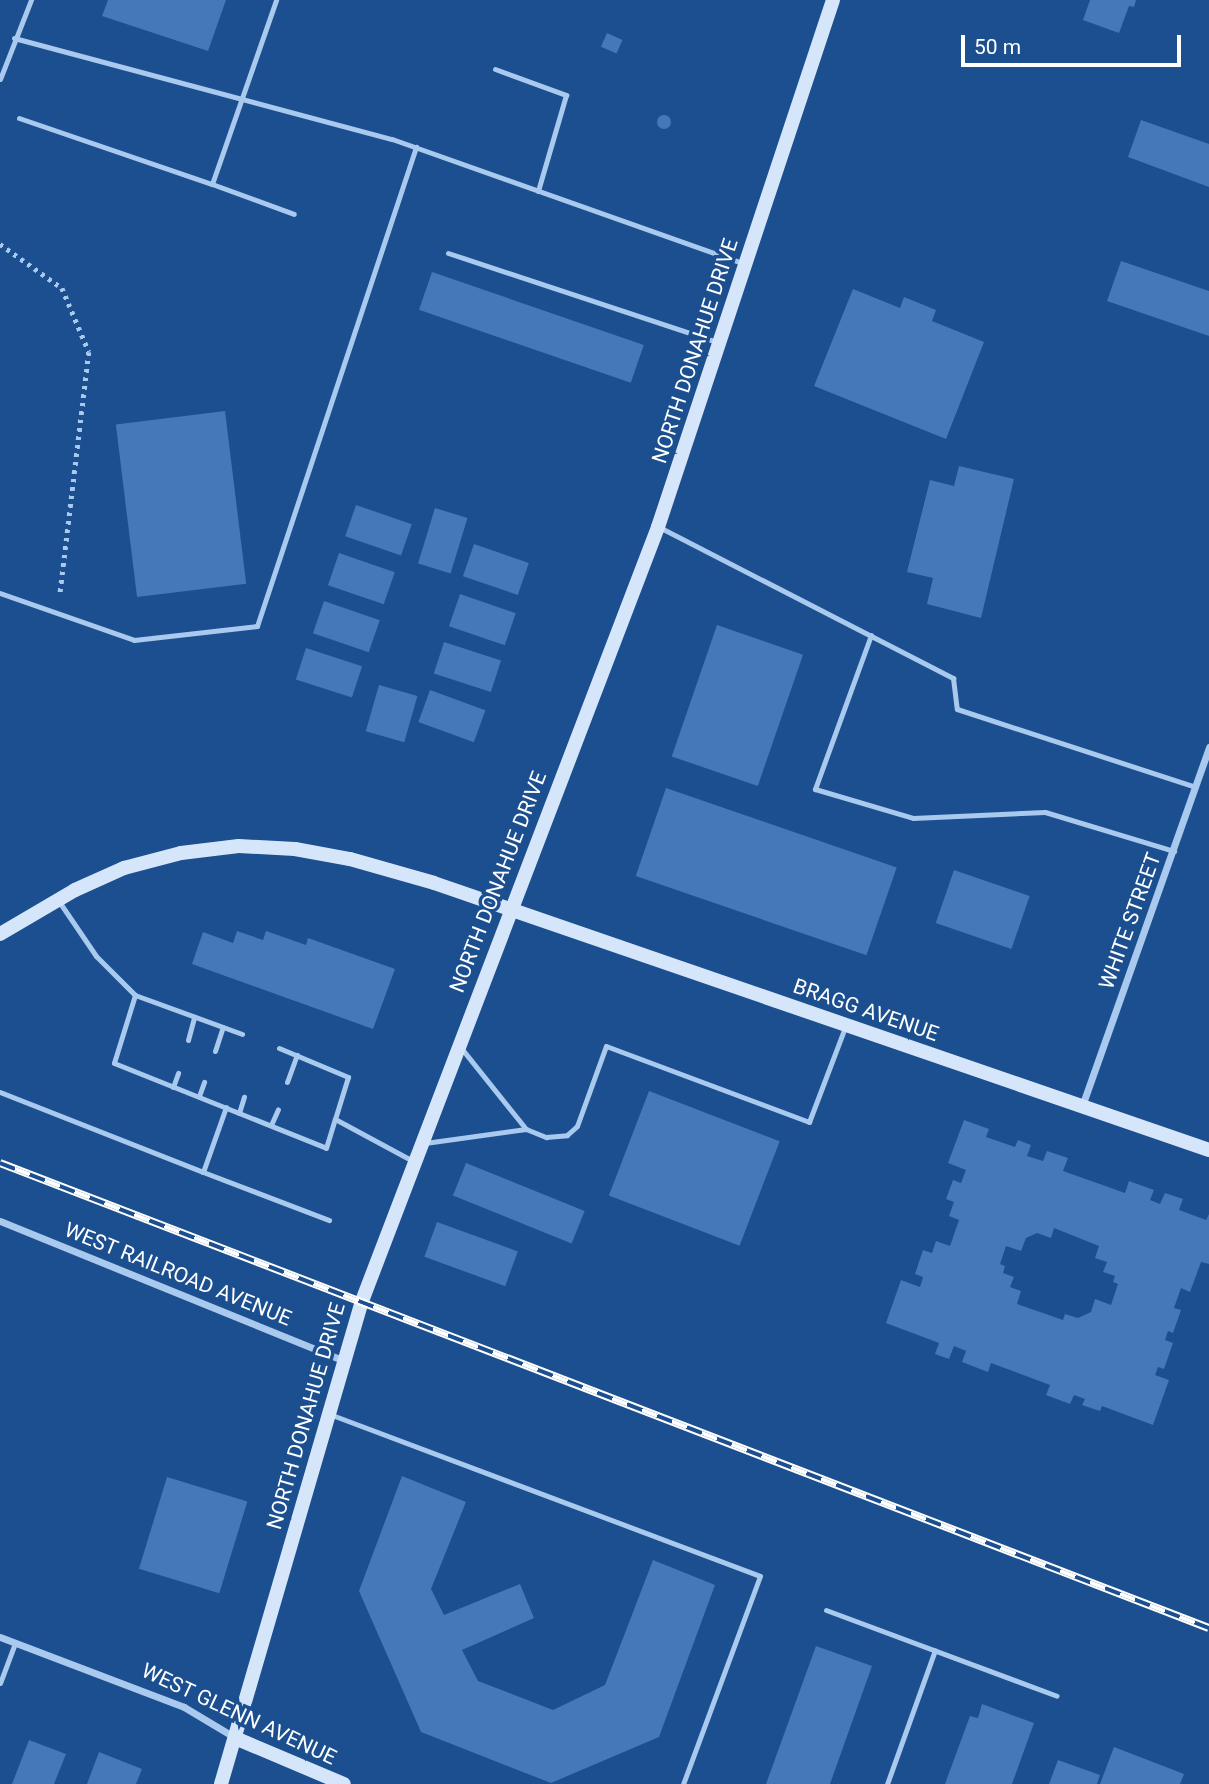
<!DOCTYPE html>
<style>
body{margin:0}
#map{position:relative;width:1209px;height:1784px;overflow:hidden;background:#1b4f8f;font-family:Roboto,sans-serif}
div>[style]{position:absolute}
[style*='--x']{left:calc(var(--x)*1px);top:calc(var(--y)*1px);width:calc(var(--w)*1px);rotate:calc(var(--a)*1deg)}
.building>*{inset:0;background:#4478b7;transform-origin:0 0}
.round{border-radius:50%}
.path>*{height:4.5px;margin-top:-2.25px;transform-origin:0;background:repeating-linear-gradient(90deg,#a9c9ee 0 3.5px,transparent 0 8.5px)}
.lane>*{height:5px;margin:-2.5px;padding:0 2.5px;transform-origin:2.5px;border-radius:2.5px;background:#a9c9ee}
.street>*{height:7px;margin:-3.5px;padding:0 3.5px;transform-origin:3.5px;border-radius:3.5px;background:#a9c9ee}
.secondary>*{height:14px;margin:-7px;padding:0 7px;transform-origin:7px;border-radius:7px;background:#d6e6fa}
.rail>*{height:8px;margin-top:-4px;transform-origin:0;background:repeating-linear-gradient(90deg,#1b4f8f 0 16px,#fff 0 32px);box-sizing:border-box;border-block:2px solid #fff}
span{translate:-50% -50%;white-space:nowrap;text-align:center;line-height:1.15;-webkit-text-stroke:7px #1b4f8f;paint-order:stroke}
.street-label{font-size:21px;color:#fff}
.scale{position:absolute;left:961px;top:35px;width:220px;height:32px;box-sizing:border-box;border:4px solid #fff;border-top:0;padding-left:9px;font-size:21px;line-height:24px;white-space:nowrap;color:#fff;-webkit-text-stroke:5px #1b4f8f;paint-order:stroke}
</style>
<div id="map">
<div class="building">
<div style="clip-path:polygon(108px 0,226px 0,208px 51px,102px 16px)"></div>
<div style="clip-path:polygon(1090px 0,1136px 0,1134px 7px,1129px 6px,1119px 33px,1083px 20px)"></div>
<div style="left:607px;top:33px;width:17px;height:15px;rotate:24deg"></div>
<div class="round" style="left:657px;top:115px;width:14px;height:14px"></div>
<div style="clip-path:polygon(1141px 120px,1209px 144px,1209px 187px,1128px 157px)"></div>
<div style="clip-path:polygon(1121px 261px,1209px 291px,1209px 336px,1107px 301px)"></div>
<div style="left:432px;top:272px;width:224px;height:40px;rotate:19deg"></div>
<div style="clip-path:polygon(853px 289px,900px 308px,904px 297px,936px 310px,932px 321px,984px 342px,946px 439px,814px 386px)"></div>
<div style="left:225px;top:411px;width:174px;height:110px;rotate:83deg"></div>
<div style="clip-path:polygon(959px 466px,1014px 479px,981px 618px,927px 604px,933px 578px,907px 572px,930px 480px,954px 486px)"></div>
<div style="left:356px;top:505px;width:59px;height:33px;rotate:19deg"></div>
<div style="left:435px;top:508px;width:34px;height:58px;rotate:17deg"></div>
<div style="left:474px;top:544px;width:58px;height:34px;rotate:19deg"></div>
<div style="left:339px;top:553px;width:59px;height:34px;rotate:19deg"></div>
<div style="left:460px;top:594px;width:59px;height:34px;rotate:19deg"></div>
<div style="left:324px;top:601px;width:59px;height:34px;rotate:19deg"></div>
<div style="left:717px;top:625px;width:91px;height:139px;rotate:19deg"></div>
<div style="left:444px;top:642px;width:60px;height:33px;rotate:18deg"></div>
<div style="left:306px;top:648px;width:59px;height:33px;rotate:18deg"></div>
<div style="left:379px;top:685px;width:40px;height:48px;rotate:16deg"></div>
<div style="left:430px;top:690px;width:59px;height:34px;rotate:20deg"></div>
<div style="left:666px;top:788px;width:244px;height:93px;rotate:19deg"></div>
<div style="left:954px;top:870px;width:80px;height:56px;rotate:19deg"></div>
<div style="clip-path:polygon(237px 931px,263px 940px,266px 931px,306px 945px,308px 938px,395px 969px,373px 1029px,192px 964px,203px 932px,233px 943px)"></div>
<div style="left:649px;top:1091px;width:140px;height:112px;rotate:21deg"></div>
<div style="clip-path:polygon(evenodd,964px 1120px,989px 1129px,986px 1137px,1015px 1147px,1018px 1140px,1031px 1145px,1027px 1156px,1043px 1161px,1047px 1151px,1068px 1158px,1063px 1171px,1125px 1193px,1129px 1181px,1154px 1190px,1150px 1200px,1160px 1204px,1165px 1193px,1183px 1199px,1179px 1210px,1206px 1220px,1209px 1214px,1209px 1264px,1201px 1262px,1190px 1292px,1181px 1288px,1174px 1308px,1181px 1310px,1173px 1333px,1168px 1331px,1165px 1340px,1173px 1343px,1164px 1369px,1158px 1367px,1155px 1375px,1169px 1380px,1153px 1425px,1102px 1406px,1100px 1411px,1082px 1405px,1085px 1399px,1074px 1395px,1070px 1404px,1046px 1395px,1050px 1385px,991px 1363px,988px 1372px,962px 1362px,966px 1351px,954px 1346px,949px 1359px,935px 1354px,939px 1343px,886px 1323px,901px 1280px,920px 1287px,923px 1277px,915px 1274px,923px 1250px,932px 1253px,936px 1241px,950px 1246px,959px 1220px,949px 1216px,954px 1202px,946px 1199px,953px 1180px,961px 1183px,966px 1170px,948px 1163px,964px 1120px,1054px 1228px,1099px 1246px,1095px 1258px,1107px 1262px,1103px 1272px,1115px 1276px,1113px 1282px,1118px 1284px,1111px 1305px,1095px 1299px,1091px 1312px,1078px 1318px,1065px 1314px,1063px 1320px,1017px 1304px,1021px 1291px,1010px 1287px,1014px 1277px,1003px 1273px,1005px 1266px,1000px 1264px,1006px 1246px,1021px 1251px,1026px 1238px,1037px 1233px,1051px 1238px,1054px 1228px)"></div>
<div style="left:466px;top:1163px;width:128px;height:35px;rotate:22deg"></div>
<div style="left:437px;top:1222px;width:86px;height:37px;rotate:20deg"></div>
<div style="clip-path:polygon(402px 1476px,466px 1502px,431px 1589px,444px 1615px,520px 1584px,534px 1618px,462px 1650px,478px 1681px,553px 1710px,605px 1685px,653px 1560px,715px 1585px,659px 1737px,551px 1783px,421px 1732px,359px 1591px)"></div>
<div style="left:167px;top:1477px;width:84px;height:96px;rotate:17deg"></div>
<div style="clip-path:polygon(816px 1646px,872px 1666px,830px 1784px,766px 1784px)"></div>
<div style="clip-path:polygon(982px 1704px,1034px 1723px,1012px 1784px,945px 1784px,970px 1716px,978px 1718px)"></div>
<div style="clip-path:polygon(29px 1740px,66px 1754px,54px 1784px,12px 1784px)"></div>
<div style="clip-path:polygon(1114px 1747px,1184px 1774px,1180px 1784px,1100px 1784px)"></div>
<div style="clip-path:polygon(99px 1752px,142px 1769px,136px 1784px,87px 1784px)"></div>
<div style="clip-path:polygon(1058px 1760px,1100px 1775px,1097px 1784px,1049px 1784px)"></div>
</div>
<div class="path">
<div style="--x:0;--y:244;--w:76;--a:35.4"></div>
<div style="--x:62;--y:288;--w:69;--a:67.1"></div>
<div style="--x:89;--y:352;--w:246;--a:96.8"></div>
</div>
<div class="lane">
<div style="--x:14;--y:38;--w:391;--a:15"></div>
<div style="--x:392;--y:139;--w:372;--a:19.5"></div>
<div style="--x:495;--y:69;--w:76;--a:20.1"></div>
<div style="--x:566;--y:95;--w:100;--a:106.3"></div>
<div style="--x:0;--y:79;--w:85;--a:-68.6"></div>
<div style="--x:19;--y:118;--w:204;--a:18.9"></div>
<div style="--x:212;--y:184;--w:195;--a:-70.8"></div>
<div style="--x:212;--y:184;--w:87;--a:20.1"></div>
<div style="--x:448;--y:253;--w:283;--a:18.3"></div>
<div style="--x:659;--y:527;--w:331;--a:27.2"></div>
<div style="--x:953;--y:678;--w:31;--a:83"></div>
<div style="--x:957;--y:709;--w:250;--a:18.1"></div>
<div style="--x:0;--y:593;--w:142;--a:19.3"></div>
<div style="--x:134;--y:640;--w:124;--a:-6.5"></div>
<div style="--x:257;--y:626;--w:505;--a:-71.64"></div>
<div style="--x:871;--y:635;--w:164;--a:110"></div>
<div style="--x:815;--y:789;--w:102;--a:16.5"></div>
<div style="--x:913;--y:818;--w:132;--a:-2.6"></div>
<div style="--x:1045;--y:812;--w:135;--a:16.8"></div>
<div style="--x:58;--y:900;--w:68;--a:55.8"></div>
<div style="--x:96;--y:956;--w:55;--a:45"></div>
<div style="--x:135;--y:995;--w:114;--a:20"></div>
<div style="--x:135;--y:995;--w:71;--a:107.2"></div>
<div style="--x:114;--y:1063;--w:228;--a:21.8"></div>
<div style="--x:326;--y:1148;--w:30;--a:-73"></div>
<div style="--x:188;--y:1040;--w:24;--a:-75"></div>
<div style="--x:279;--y:1048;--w:75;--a:22.8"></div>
<div style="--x:348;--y:1077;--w:44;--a:107.2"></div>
<div style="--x:335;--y:1119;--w:89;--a:28.3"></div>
<div style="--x:215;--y:1051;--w:25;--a:-72"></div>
<div style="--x:287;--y:1082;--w:29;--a:-70"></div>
<div style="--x:173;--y:1087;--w:15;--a:-70"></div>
<div style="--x:0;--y:1092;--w:218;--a:21.5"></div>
<div style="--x:199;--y:1096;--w:15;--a:-70"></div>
<div style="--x:226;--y:1107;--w:69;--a:109.5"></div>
<div style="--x:203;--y:1172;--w:135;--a:20.9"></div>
<div style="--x:239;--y:1113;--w:17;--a:-73"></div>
<div style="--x:271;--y:1125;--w:17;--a:-66"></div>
<div style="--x:526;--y:1129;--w:22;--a:22"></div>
<div style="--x:546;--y:1137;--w:21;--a:-5"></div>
<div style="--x:567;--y:1135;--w:13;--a:-42"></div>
<div style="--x:577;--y:1126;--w:85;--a:-70.1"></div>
<div style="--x:606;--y:1046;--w:217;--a:20.5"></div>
<div style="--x:809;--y:1122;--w:102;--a:-69.2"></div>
<div style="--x:425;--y:1143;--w:102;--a:-7.9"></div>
<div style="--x:526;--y:1129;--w:102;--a:-128.7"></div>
<div style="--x:332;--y:1415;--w:457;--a:20.6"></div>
<div style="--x:760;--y:1576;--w:222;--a:110.3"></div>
<div style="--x:826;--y:1610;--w:246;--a:20.4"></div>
<div style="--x:0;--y:1683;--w:43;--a:-69.4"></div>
<div style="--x:887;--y:1784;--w:142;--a:-70.3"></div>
</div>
<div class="street">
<div style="--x:1082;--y:1106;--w:381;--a:-70.5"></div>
<div style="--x:0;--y:1221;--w:370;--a:22.1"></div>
<div style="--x:0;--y:1637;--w:197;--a:20.8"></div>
<div style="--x:184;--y:1707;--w:58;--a:31"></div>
</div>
<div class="secondary">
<div style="--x:0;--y:934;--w:87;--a:-30.4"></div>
<div style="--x:75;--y:890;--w:54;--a:-24.2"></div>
<div style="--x:124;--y:868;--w:59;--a:-14.7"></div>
<div style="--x:181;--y:853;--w:58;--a:-6.9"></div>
<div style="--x:239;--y:846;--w:56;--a:3.1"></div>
<div style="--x:295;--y:849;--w:56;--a:10.3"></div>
<div style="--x:350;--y:859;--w:87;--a:15.9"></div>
<div style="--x:434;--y:883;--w:820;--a:19.01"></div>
<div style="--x:235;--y:1738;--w:118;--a:22.9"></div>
<div style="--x:221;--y:1784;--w:503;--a:-73.73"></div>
<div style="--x:362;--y:1301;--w:829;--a:-69.07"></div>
<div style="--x:658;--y:527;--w:555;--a:-71.63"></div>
</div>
<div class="rail">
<div style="--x:0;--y:1163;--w:1295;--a:21.04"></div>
</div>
<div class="street-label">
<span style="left:695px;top:351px;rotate:-72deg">NORTH DONAHUE DRIVE</span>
<span style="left:498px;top:882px;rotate:-69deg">NORTH DONAHUE DRIVE</span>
<span style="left:1130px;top:921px;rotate:-70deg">WHITE STREET</span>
<span style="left:866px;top:1010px;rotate:19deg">BRAGG AVENUE</span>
<span style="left:178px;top:1274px;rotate:22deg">WEST RAILROAD AVENUE</span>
<span style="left:306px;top:1416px;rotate:-74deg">NORTH DONAHUE DRIVE</span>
<span style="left:239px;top:1714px;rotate:25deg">WEST GLENN AVENUE</span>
</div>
<div class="scale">50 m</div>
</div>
